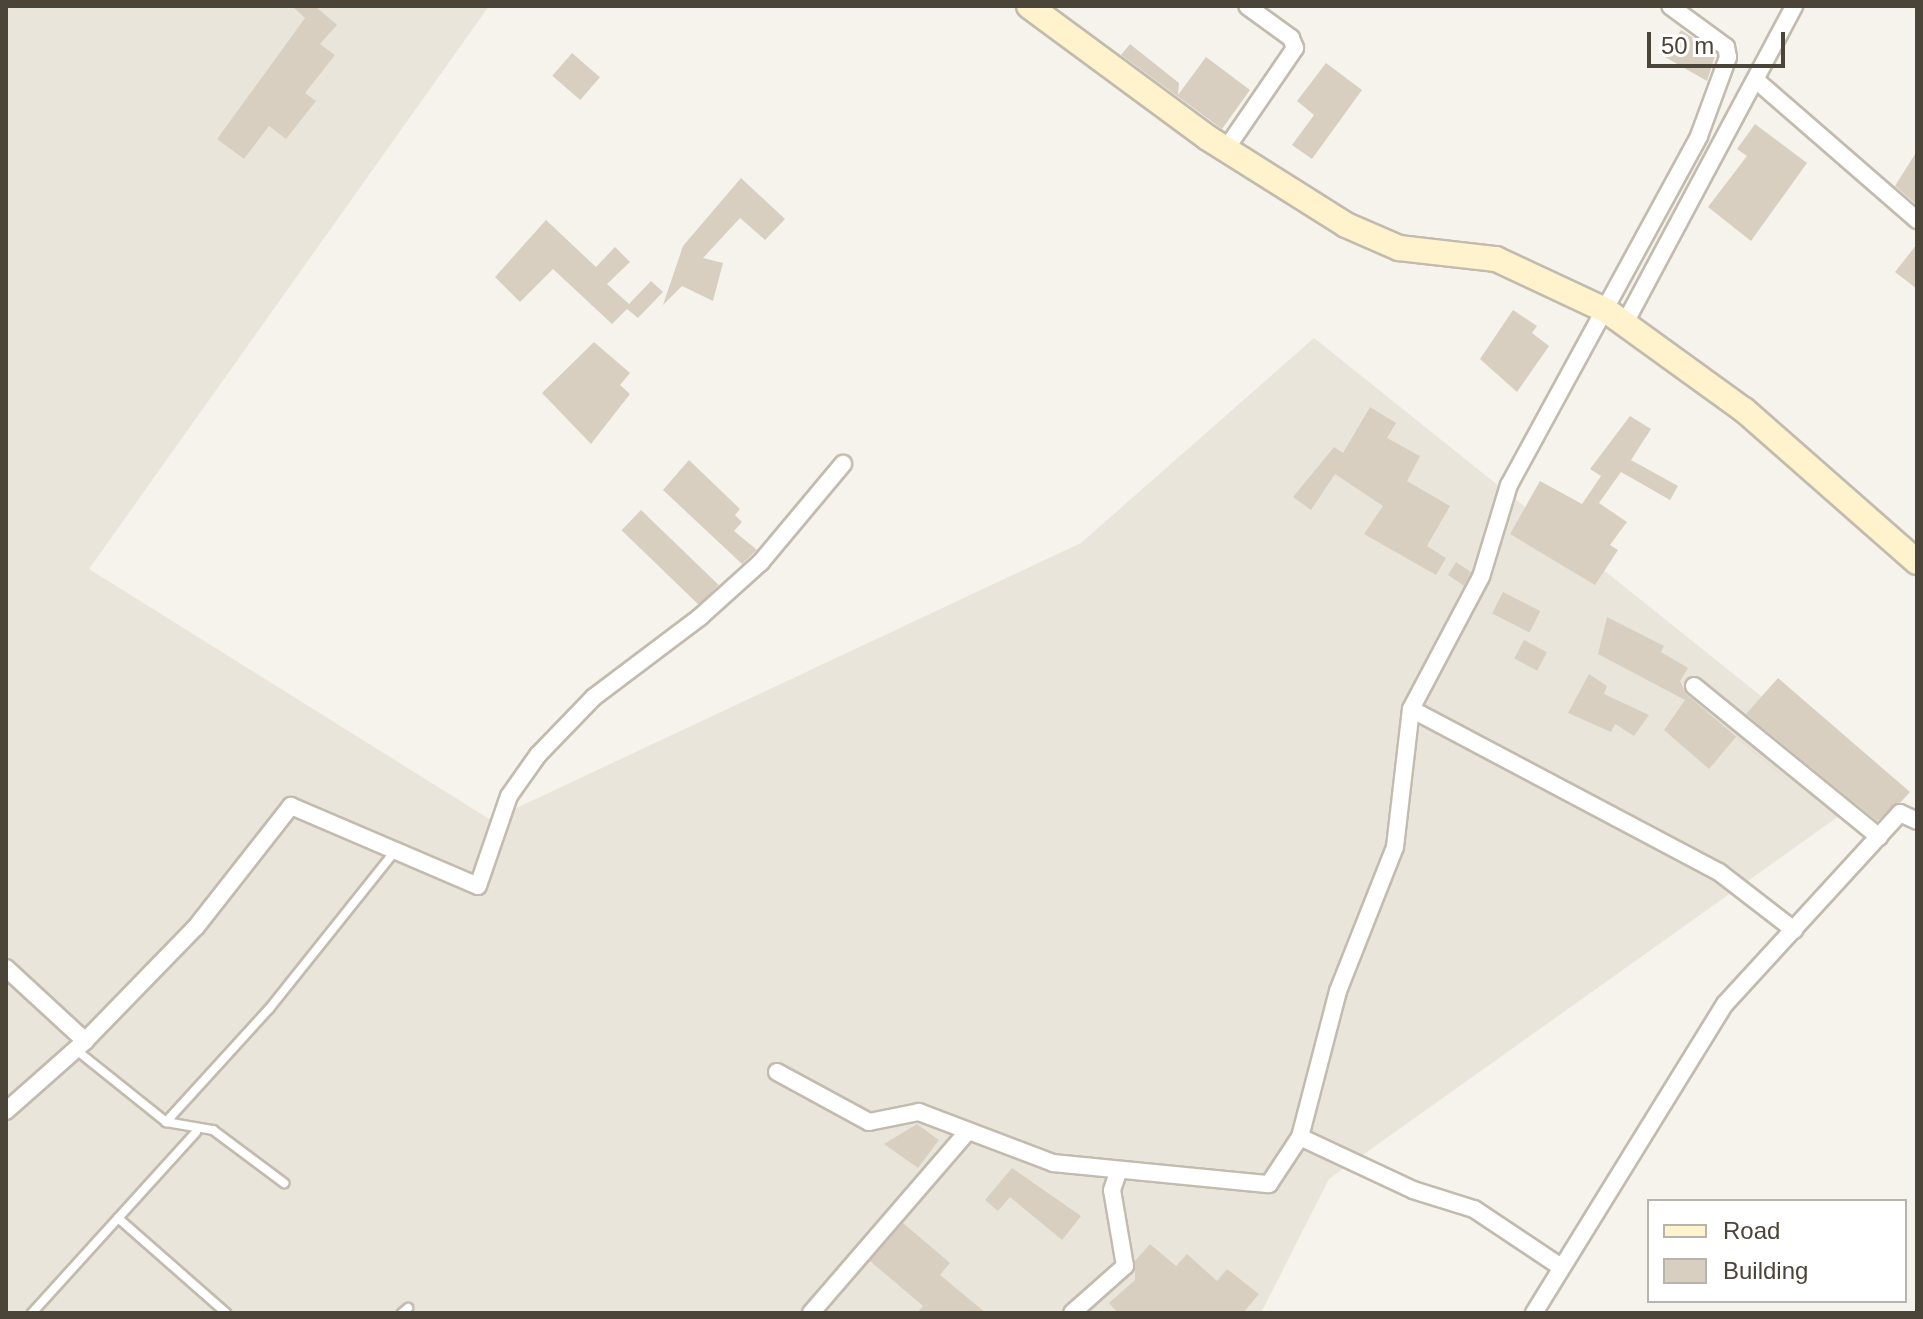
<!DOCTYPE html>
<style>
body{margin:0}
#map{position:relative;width:1923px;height:1319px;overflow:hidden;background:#f6f3ec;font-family:Helvetica,sans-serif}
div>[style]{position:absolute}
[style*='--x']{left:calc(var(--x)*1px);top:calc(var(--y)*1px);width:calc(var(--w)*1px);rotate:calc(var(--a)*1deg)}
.residential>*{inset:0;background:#eae5da}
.building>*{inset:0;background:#d8cfc1;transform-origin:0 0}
.roads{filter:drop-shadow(2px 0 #c2bbae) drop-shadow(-2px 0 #c2bbae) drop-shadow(0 2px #c2bbae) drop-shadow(0 -2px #c2bbae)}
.lane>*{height:8px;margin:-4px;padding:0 4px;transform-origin:4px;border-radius:4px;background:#fff}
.street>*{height:16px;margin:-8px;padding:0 8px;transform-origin:8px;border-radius:8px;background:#fff}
.secondary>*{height:24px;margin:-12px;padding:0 12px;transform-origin:12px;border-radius:12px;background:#fff3cd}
span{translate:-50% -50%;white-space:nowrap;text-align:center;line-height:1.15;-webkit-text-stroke:7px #fff;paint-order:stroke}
.frame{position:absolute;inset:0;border:8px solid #4b4439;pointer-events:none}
.legend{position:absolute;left:1647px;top:1199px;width:260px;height:104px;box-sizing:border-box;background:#fff;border:2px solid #b7b4b0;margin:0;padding:10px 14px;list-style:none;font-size:24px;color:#4b4439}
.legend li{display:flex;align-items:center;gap:16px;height:40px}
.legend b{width:40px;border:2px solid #b7b4b0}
.scale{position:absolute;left:1647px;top:32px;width:138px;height:36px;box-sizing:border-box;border:4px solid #4b4439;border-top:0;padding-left:10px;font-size:24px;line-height:28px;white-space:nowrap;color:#4b4439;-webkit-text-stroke:6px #fff;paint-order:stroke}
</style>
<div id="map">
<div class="residential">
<div style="clip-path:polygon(6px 6px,489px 6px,89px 569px,491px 820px,1081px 543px,1314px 338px,1877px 789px,1329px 1179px,1261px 1313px,6px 1313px)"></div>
</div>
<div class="building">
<div style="clip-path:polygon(292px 6px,315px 6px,337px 25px,320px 44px,335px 55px,305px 93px,316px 101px,286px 139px,269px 126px,244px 159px,217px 139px,305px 18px)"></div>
<div style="clip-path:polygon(1681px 30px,1716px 53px,1707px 81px,1665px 57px)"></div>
<div style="clip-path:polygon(1130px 44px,1179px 83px,1178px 95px,1206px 57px,1250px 90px,1222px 129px,1121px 55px)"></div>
<div style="left:572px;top:53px;width:37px;height:30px;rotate:41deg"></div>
<div style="clip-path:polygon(1326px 63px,1362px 90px,1312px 159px,1292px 145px,1314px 115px,1297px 101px)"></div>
<div style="clip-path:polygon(1755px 124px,1807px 163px,1751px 241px,1708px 207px,1747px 156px,1737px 149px)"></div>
<div style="clip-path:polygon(1917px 151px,1917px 205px,1895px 186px)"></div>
<div style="clip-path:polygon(741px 178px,785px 219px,765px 240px,740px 218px,703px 258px,723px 263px,713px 301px,682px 286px,663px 305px,683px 246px)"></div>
<div style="clip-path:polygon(546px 220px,596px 267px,615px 247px,630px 262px,607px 284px,629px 304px,651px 281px,663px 292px,638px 318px,627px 309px,612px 324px,553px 269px,520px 302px,495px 277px)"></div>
<div style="clip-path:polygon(1917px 244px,1917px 289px,1895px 272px)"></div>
<div style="clip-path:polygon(1513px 310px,1537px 326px,1532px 333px,1549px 346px,1517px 392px,1480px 359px)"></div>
<div style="clip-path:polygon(594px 342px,630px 373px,620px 385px,630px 394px,591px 444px,542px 393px)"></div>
<div style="clip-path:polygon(1370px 407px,1396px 423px,1387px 438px,1420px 456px,1407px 481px,1450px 506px,1427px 546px,1446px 558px,1436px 575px,1364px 534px,1383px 506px,1335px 474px,1311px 510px,1293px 497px,1334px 447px,1343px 453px)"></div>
<div style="clip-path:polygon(1630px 416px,1651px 429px,1631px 460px,1678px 486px,1670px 500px,1621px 472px,1599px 503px,1627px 522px,1610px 545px,1618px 550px,1595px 585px,1510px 534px,1540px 481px,1582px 504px,1601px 476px,1590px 469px)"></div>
<div style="clip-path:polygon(689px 460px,740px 509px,735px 515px,742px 522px,734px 531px,757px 550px,742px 564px,663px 490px)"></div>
<div style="left:641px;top:510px;width:108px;height:28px;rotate:44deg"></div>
<div style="clip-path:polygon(1456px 562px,1471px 572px,1464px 586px,1448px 575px)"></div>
<div style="left:1503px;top:592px;width:42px;height:24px;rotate:27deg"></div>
<div style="clip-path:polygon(1607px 617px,1664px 646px,1661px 652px,1688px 668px,1680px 681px,1686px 694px,1798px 789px,1736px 737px,1709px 769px,1664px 730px,1685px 700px,1598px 654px)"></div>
<div style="left:1524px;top:640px;width:26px;height:21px;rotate:28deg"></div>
<div style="clip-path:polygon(1589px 674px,1607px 686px,1604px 694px,1649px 715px,1634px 736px,1615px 724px,1611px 732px,1568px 713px)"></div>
<div style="clip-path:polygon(1778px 678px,1910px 792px,1901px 802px,1877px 821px,1746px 714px)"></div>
<div style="clip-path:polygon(917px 1124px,939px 1140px,918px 1168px,884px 1144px)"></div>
<div style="clip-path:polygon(1012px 1168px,1081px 1216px,1062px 1240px,1010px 1197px,998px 1211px,985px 1200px)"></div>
<div style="clip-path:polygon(903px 1223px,950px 1263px,940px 1275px,986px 1313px,917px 1313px,923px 1306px,870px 1261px)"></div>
<div style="clip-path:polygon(1150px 1244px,1176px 1266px,1187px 1254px,1217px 1281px,1227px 1269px,1259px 1294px,1243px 1313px,1118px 1313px,1109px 1303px,1135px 1280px,1135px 1261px)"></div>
</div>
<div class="roads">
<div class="lane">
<div style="--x:75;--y:1049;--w:117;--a:38.7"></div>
<div style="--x:166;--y:1122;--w:48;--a:9.7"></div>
<div style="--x:213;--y:1130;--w:89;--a:36.7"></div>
<div style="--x:166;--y:1122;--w:153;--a:-47.7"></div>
<div style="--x:269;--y:1009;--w:202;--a:-51.4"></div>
<div style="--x:118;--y:1218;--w:144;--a:41.3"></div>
<div style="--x:32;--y:1313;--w:244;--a:-47.8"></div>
<div style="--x:402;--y:1313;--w:8;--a:-40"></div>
</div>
<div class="street">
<div style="--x:1757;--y:81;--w:212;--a:41"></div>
<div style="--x:1228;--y:146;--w:119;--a:-55.6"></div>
<div style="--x:1295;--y:48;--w:11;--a:-112"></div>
<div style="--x:1291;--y:38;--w:54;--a:-144"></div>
<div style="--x:1625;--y:323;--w:359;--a:-61.9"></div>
<div style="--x:1694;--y:686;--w:239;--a:39.2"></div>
<div style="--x:1411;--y:709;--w:348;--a:27.9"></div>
<div style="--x:1719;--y:872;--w:95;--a:37.7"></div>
<div style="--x:6;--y:968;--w:108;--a:42.7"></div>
<div style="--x:777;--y:1072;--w:105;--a:28.5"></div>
<div style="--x:869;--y:1122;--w:51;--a:-11.3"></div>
<div style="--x:919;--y:1112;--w:143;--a:20.8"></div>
<div style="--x:1053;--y:1163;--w:217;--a:5.6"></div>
<div style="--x:1269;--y:1184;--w:56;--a:-56.6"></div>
<div style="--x:1300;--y:1137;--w:151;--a:-75.4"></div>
<div style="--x:1338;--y:991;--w:155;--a:-68.4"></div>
<div style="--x:1395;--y:847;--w:139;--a:-83.4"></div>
<div style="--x:1411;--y:709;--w:149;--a:-62.1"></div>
<div style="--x:1481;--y:577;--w:96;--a:-73.1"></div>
<div style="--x:1509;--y:485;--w:397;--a:-61.4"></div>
<div style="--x:1699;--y:136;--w:84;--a:-69.8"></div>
<div style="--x:1728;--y:57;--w:10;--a:-101"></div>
<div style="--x:1726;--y:47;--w:69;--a:-143.8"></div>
<div style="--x:6;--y:1111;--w:106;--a:-41.5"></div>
<div style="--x:85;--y:1041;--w:159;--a:-45.8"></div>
<div style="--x:196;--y:927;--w:154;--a:-51.9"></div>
<div style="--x:291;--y:806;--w:203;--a:23.2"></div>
<div style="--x:478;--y:886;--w:95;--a:-71"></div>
<div style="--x:509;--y:796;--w:50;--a:-54.7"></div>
<div style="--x:538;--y:755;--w:81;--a:-46"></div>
<div style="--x:594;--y:697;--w:133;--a:-37"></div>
<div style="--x:700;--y:617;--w:82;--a:-42"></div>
<div style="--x:761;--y:562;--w:128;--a:-50.1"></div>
<div style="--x:1300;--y:1137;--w:125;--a:25.1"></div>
<div style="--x:1413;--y:1190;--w:64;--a:17.3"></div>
<div style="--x:1474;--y:1209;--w:105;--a:33.7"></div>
<div style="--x:811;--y:1313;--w:240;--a:-49.2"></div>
<div style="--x:1072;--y:1313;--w:71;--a:-41.6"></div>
<div style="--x:1125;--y:1266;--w:77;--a:-99.7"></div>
<div style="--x:1112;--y:1190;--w:18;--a:-71"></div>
<div style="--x:1534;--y:1313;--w:363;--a:-58.3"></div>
<div style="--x:1725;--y:1004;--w:259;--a:-47.5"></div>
<div style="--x:1900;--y:813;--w:19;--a:25"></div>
</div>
<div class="secondary">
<div style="--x:1029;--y:6;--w:222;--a:36.4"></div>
<div style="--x:1208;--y:138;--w:163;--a:32.2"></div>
<div style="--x:1346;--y:225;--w:58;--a:23.5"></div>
<div style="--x:1399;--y:248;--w:98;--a:6.5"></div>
<div style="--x:1496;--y:259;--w:123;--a:25.1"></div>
<div style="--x:1607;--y:311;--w:169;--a:35.9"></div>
<div style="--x:1744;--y:410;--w:230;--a:41.3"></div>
</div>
</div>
<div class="frame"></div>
<ul class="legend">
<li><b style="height:10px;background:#fff3cd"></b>Road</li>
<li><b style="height:22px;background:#d8cfc1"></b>Building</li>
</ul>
<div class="scale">50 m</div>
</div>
